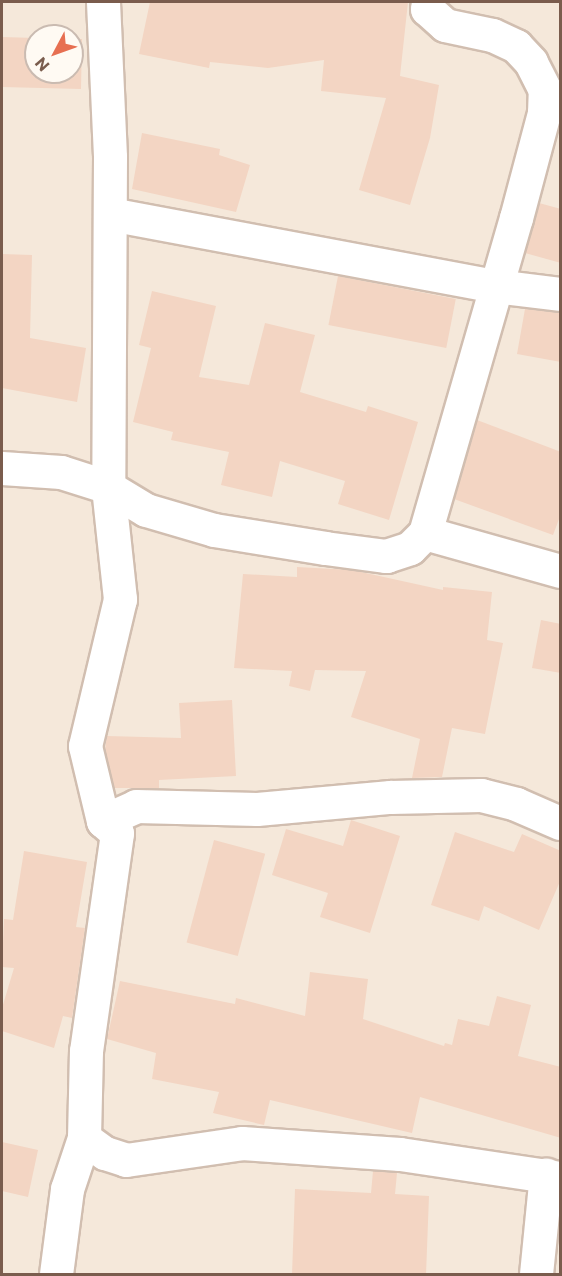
<!DOCTYPE html>
<style>
body{margin:0}
#map{position:relative;width:562px;height:1276px;overflow:hidden;background:#fdf6ec;font-family:Commissioner,sans-serif}
div>[style]{position:absolute}
[style*='--x']{left:calc(var(--x)*1px);top:calc(var(--y)*1px);width:calc(var(--w)*1px);rotate:calc(var(--a)*1deg)}
.residential>*{inset:0;background:#f5e8da}
.building>*{inset:0;background:#f3d5c3;transform-origin:0 0}
.roads{filter:drop-shadow(2px 0 #d1beb0) drop-shadow(-2px 0 #d1beb0) drop-shadow(0 2px #d1beb0) drop-shadow(0 -2px #d1beb0)}
.minor>*{height:33px;margin:-16.5px;padding:0 16.5px;transform-origin:16.5px;border-radius:16.5px;background:#fff}
span{translate:-50% -50%;white-space:nowrap;text-align:center;line-height:1.15;-webkit-text-stroke:4.5px #fffaf3;paint-order:stroke}
.frame{position:absolute;inset:0;border:3px solid #7a5c4d;pointer-events:none}
.north{position:absolute;left:24px;top:24px;width:60px;height:60px;box-sizing:border-box;background:#fffaf3;border:2px solid #cabbb1;border-radius:50%;rotate:229deg;font-size:16px;font-weight:700;line-height:24px;text-align:center;color:#7a5c4d}
.north::after{content:'';display:block;margin:auto;width:21px;height:27px;background:#e76f51;clip-path:polygon(50% 0,100% 100%,50% 72%,0 100%)}
</style>
<div id="map">
<div class="residential">
<div style="clip-path:polygon(evenodd,2px 2px,560px 2px,560px 1274px,2px 1274px,2px 2px,36px 36px,72px 36px,72px 72px,36px 72px,36px 36px)"></div>
</div>
<div class="building">
<div style="clip-path:polygon(150px 2px,408px 2px,400px 76px,439px 85px,430px 138px,410px 205px,359px 190px,386px 98px,321px 91px,324px 60px,268px 68px,210px 62px,209px 68px,139px 54px)"></div>
<div style="clip-path:polygon(2px 37px,36px 38px,36px 72px,72px 72px,72px 39px,82px 39px,81px 89px,2px 87px)"></div>
<div style="clip-path:polygon(142px 133px,220px 149px,219px 155px,250px 165px,236px 212px,132px 189px)"></div>
<div style="clip-path:polygon(539px 203px,561px 209px,561px 263px,525px 253px)"></div>
<div style="clip-path:polygon(2px 254px,32px 255px,30px 338px,86px 348px,77px 402px,2px 388px)"></div>
<div style="left:338px;top:276px;width:120px;height:50px;rotate:11deg"></div>
<div style="clip-path:polygon(152px 291px,216px 306px,199px 377px,249px 385px,265px 323px,315px 335px,300px 392px,366px 412px,368px 406px,418px 422px,389px 520px,338px 504px,345px 481px,280px 461px,272px 497px,221px 485px,229px 452px,171px 440px,173px 432px,133px 422px,151px 348px,139px 345px)"></div>
<div style="clip-path:polygon(525px 309px,561px 313px,561px 362px,517px 354px)"></div>
<div style="clip-path:polygon(477px 420px,561px 452px,561px 514px,553px 535px,454px 499px)"></div>
<div style="clip-path:polygon(297px 567px,352px 570px,443px 590px,443px 587px,492px 592px,487px 640px,503px 643px,485px 734px,452px 728px,442px 777px,412px 778px,420px 739px,351px 717px,366px 671px,315px 670px,310px 691px,289px 686px,292px 671px,234px 668px,243px 574px,297px 577px)"></div>
<div style="clip-path:polygon(541px 620px,561px 624px,561px 673px,532px 668px)"></div>
<div style="clip-path:polygon(232px 700px,236px 776px,159px 780px,159px 788px,114px 788px,105px 749px,107px 736px,181px 738px,179px 703px)"></div>
<div style="clip-path:polygon(351px 820px,400px 836px,370px 933px,320px 917px,328px 893px,272px 875px,286px 829px,343px 846px)"></div>
<div style="clip-path:polygon(455px 832px,514px 852px,522px 834px,561px 851px,561px 879px,539px 930px,484px 906px,479px 921px,431px 905px)"></div>
<div style="left:214px;top:840px;width:53px;height:106px;rotate:15deg"></div>
<div style="clip-path:polygon(24px 851px,87px 862px,76px 927px,85px 928px,72px 1018px,63px 1016px,54px 1048px,2px 1031px,2px 1008px,14px 968px,2px 967px,4px 919px,13px 920px)"></div>
<div style="clip-path:polygon(310px 972px,368px 979px,363px 1019px,444px 1046px,445px 1043px,452px 1045px,458px 1019px,489px 1026px,497px 996px,531px 1005px,518px 1056px,561px 1067px,561px 1138px,420px 1097px,412px 1133px,270px 1100px,264px 1125px,213px 1113px,219px 1092px,152px 1079px,156px 1053px,107px 1039px,120px 981px,235px 1004px,236px 998px,305px 1016px)"></div>
<div style="clip-path:polygon(2px 1142px,38px 1150px,28px 1197px,2px 1191px)"></div>
<div style="clip-path:polygon(373px 1171px,397px 1173px,395px 1194px,429px 1196px,426px 1275px,292px 1275px,295px 1189px,371px 1193px)"></div>
</div>
<div class="roads">
<div class="minor">
<div style="--x:103;--y:2;--w:155;--a:87.4"></div>
<div style="--x:110;--y:157;--w:330;--a:90.3"></div>
<div style="--x:108;--y:487;--w:113;--a:83.9"></div>
<div style="--x:120;--y:599;--w:151;--a:103.4"></div>
<div style="--x:85;--y:746;--w:77;--a:76.5"></div>
<div style="--x:110;--y:214;--w:392;--a:10.6"></div>
<div style="--x:495;--y:286;--w:65;--a:7"></div>
<div style="--x:2;--y:468;--w:59;--a:3.9"></div>
<div style="--x:61;--y:472;--w:49;--a:17.7"></div>
<div style="--x:108;--y:487;--w:44;--a:31.2"></div>
<div style="--x:146;--y:510;--w:71;--a:16.4"></div>
<div style="--x:214;--y:530;--w:112;--a:9.2"></div>
<div style="--x:325;--y:548;--w:62;--a:7.5"></div>
<div style="--x:386;--y:556;--w:25;--a:-18"></div>
<div style="--x:410;--y:548;--w:21;--a:-45"></div>
<div style="--x:425;--y:533;--w:328;--a:-73.9"></div>
<div style="--x:516;--y:218;--w:109;--a:-75.1"></div>
<div style="--x:544;--y:113;--w:23;--a:-88"></div>
<div style="--x:545;--y:90;--w:31;--a:-117"></div>
<div style="--x:531;--y:62;--w:22;--a:-133"></div>
<div style="--x:516;--y:46;--w:26;--a:-155"></div>
<div style="--x:492;--y:35;--w:48;--a:-168"></div>
<div style="--x:445;--y:25;--w:24;--a:-138"></div>
<div style="--x:427;--y:9;--w:7;--a:-82"></div>
<div style="--x:425;--y:533;--w:140;--a:15.7"></div>
<div style="--x:84;--y:1138;--w:87;--a:-88.7"></div>
<div style="--x:86;--y:1051;--w:220;--a:-81.9"></div>
<div style="--x:117;--y:833;--w:18;--a:-139"></div>
<div style="--x:103;--y:821;--w:36;--a:-24"></div>
<div style="--x:136;--y:806;--w:121;--a:1.4"></div>
<div style="--x:257;--y:809;--w:134;--a:-5.2"></div>
<div style="--x:390;--y:797;--w:91;--a:-1.3"></div>
<div style="--x:481;--y:795;--w:36;--a:14"></div>
<div style="--x:516;--y:804;--w:48;--a:23.4"></div>
<div style="--x:56;--y:1274;--w:86;--a:-82.6"></div>
<div style="--x:67;--y:1189;--w:54;--a:-71.6"></div>
<div style="--x:84;--y:1138;--w:26;--a:36"></div>
<div style="--x:105;--y:1153;--w:22;--a:18"></div>
<div style="--x:126;--y:1160;--w:117;--a:-8.3"></div>
<div style="--x:242;--y:1143;--w:158;--a:4"></div>
<div style="--x:400;--y:1154;--w:162;--a:8.5"></div>
<div style="--x:536;--y:1274;--w:100;--a:-84.3"></div>
</div>
</div>
<div class="frame"></div>
<div class="north">N</div>
</div>
